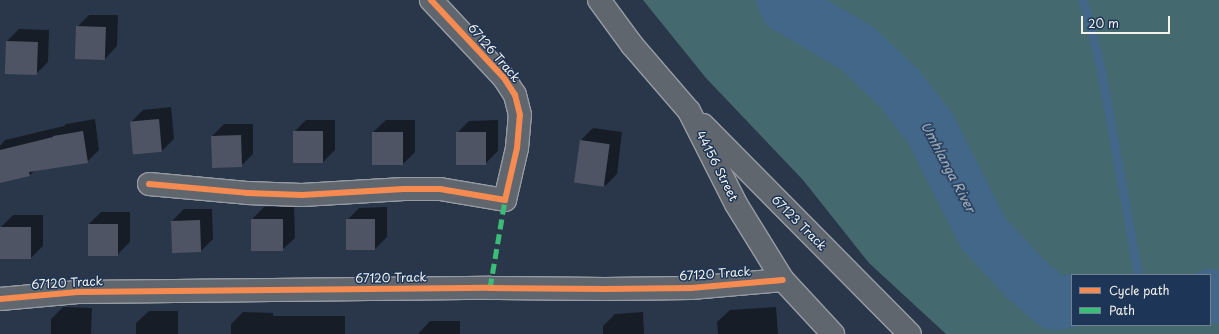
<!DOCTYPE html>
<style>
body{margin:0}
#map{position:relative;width:1219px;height:334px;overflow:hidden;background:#2a374a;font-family:"Playpen Sans",sans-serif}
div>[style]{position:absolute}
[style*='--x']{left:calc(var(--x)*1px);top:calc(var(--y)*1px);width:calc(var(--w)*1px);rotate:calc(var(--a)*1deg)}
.green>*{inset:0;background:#44696f}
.shadow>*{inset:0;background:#0007}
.stream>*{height:9px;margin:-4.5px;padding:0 4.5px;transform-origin:4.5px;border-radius:4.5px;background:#436788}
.river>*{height:53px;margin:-26.5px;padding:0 26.5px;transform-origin:26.5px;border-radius:26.5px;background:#436788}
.building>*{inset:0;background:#4e5464;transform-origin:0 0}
.roads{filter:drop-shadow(1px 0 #979ca3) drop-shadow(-1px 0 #979ca3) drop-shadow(0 1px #979ca3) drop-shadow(0 -1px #979ca3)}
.minor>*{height:22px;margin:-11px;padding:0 11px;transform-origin:11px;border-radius:11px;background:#60666e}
.quiet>*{height:5px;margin-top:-2.5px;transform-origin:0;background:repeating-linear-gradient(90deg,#3abd76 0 10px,transparent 0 15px)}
.cycleway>*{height:6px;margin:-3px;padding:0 3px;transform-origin:3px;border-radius:3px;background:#f68b52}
span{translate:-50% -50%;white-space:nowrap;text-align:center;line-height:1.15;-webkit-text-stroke:3px #1d3557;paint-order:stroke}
.street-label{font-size:12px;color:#f4f1e8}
.water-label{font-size:13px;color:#b7c2c8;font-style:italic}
.legend{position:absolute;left:1071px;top:274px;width:140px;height:52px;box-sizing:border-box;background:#1d3557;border:1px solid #738091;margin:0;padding:5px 7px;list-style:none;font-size:12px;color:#f4f1e8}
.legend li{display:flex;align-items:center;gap:8px;height:20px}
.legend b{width:20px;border:1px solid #738091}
.scale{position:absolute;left:1081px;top:16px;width:89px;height:18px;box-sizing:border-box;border:2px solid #f4f1e8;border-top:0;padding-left:5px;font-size:12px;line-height:14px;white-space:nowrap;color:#f4f1e8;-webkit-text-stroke:3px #1d3557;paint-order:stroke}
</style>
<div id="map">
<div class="green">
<div style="clip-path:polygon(evenodd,643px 0,1219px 0,1219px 334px,946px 334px,869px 263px,803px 180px,706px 78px,643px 0,1072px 275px,1210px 275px,1210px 325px,1072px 325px,1072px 275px)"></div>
</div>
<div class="shadow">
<div style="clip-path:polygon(89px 15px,118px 15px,117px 46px,105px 59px,77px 27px)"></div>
<div style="clip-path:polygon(19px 29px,49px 30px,48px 62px,36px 74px,6px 73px,7px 41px)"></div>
<div style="clip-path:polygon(171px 107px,174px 139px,162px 151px,131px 122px,143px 110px)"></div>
<div style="clip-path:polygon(95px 119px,99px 150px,87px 162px,35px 170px,30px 175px,1px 182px,0 146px,5px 140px,64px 126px,66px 124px)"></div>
<div style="clip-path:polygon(306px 120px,335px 120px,335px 150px,323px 162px,294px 132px)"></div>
<div style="clip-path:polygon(386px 120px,415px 120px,415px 152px,403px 164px,373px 132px)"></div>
<div style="clip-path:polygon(498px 120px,498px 151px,486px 163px,457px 133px,469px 121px)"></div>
<div style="clip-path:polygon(224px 124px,253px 124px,253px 154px,241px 166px,212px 136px)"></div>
<div style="clip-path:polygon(593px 128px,622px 132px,617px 174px,605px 186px,581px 140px)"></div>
<div style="clip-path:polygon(264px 207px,294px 207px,295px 238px,282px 250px,252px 219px)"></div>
<div style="clip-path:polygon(387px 207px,387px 237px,375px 249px,347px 250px,347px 220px,359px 208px)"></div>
<div style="clip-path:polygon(184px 209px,212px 209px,213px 239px,201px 251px,172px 221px)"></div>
<div style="clip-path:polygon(101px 212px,130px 212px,130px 242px,118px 254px,89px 224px)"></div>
<div style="clip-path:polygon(13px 215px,43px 215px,43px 246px,31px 258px,1px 227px)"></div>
<div style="clip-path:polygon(63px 307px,92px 308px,91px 334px,51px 334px,51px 319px)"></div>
<div style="clip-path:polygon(776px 307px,778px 334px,718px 334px,717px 322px,730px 310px)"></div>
<div style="clip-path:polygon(149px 311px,178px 311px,178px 334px,136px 334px,136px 323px)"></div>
<div style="clip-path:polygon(243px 312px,273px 313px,273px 316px,345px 316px,345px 334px,231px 334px,231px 324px)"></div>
<div style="clip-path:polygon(643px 312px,644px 334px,603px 334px,603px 326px,615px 314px)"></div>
<div style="clip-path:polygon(430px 321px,460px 321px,460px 334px,418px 334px)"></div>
</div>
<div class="stream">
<div style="--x:1083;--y:0;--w:67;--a:75.3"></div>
<div style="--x:1100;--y:65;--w:213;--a:79.7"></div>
</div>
<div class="river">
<div style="--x:783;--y:0;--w:7;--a:63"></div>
<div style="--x:786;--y:6;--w:82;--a:30.6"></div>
<div style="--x:857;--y:48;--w:58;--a:43.6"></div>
<div style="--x:899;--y:88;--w:51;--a:52.2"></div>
<div style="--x:930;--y:128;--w:118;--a:63.2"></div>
<div style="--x:983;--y:233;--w:60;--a:47"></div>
<div style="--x:1024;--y:277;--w:40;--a:41"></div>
<div style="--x:1054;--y:303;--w:18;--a:-9"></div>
<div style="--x:1210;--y:295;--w:9;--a:13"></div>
</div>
<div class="building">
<div style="left:76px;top:26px;width:30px;height:33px;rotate:2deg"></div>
<div style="left:6px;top:41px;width:32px;height:33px;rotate:2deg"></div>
<div style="left:159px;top:119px;width:33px;height:29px;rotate:85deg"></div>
<div style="clip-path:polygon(83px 131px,88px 163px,29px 172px,30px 176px,0 183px,0 150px,53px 137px,53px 136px)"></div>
<div style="left:293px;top:131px;width:30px;height:32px"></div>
<div style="left:372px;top:132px;width:31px;height:33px"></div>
<div style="left:456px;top:132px;width:30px;height:33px"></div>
<div style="left:241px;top:135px;width:32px;height:30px;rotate:88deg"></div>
<div style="left:580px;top:140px;width:30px;height:43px;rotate:8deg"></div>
<div style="left:251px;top:219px;width:32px;height:32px"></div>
<div style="left:375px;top:219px;width:31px;height:29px;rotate:90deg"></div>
<div style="left:200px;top:220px;width:32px;height:29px;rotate:88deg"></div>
<div style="left:88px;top:224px;width:30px;height:32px"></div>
<div style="left:0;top:227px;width:31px;height:32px"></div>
</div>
<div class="roads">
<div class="minor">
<div style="--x:599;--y:0;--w:56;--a:53.7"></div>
<div style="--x:632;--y:45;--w:87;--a:49.2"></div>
<div style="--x:689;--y:111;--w:104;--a:63.2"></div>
<div style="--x:736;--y:204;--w:89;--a:58.3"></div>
<div style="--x:783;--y:280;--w:74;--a:47.2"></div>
<div style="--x:703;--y:125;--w:294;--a:45.3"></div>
<div style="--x:149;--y:184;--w:98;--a:5.2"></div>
<div style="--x:247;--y:193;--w:55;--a:2.1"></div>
<div style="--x:302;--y:195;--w:102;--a:-3.4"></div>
<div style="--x:404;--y:189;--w:36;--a:0"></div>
<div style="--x:440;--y:189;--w:66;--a:9.6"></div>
<div style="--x:505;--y:200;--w:53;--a:-77"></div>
<div style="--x:517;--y:148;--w:33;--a:-85"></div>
<div style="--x:520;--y:115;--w:21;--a:-104"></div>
<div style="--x:515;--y:95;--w:20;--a:-123"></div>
<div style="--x:504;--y:78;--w:107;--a:-133.1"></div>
<div style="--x:0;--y:299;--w:78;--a:-5.1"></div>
<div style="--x:78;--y:292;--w:412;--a:-0.6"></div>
<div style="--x:490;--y:288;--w:115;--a:0.5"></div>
<div style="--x:605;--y:289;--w:86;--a:-0.7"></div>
<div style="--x:691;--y:288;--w:92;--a:-5"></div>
</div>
</div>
<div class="quiet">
<div style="--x:490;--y:288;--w:89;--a:-80.3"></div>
</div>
<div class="cycleway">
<div style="--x:149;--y:184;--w:98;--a:5.2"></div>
<div style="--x:247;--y:193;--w:55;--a:2.1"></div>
<div style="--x:302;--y:195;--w:102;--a:-3.4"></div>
<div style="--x:404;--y:189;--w:36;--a:0"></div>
<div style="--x:440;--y:189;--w:66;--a:9.6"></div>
<div style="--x:505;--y:200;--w:53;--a:-77"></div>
<div style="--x:517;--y:148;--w:33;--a:-85"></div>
<div style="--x:520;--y:115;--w:21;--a:-104"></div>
<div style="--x:515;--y:95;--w:20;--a:-123"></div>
<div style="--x:504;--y:78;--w:107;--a:-133.1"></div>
<div style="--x:0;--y:299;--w:78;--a:-5.1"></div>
<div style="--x:78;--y:292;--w:412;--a:-0.6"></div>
<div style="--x:490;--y:288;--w:115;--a:0.5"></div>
<div style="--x:605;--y:289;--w:86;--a:-0.7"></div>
<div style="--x:691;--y:288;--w:92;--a:-5"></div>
</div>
<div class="street-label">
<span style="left:494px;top:53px;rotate:49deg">67126 Track</span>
<span style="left:717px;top:166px;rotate:63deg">44156 Street</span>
<span style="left:799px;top:223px;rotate:45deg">67123 Track</span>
<span style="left:715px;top:274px;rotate:-4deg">67120 Track</span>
<span style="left:391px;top:278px;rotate:-1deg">67120 Track</span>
<span style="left:67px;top:283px;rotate:-3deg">67120 Track</span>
</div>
<div class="water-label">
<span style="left:948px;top:167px;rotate:62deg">Umhlanga River</span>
</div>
<ul class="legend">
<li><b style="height:5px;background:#f68b52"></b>Cycle path</li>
<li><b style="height:5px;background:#3abd76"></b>Path</li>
</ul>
<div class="scale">20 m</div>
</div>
